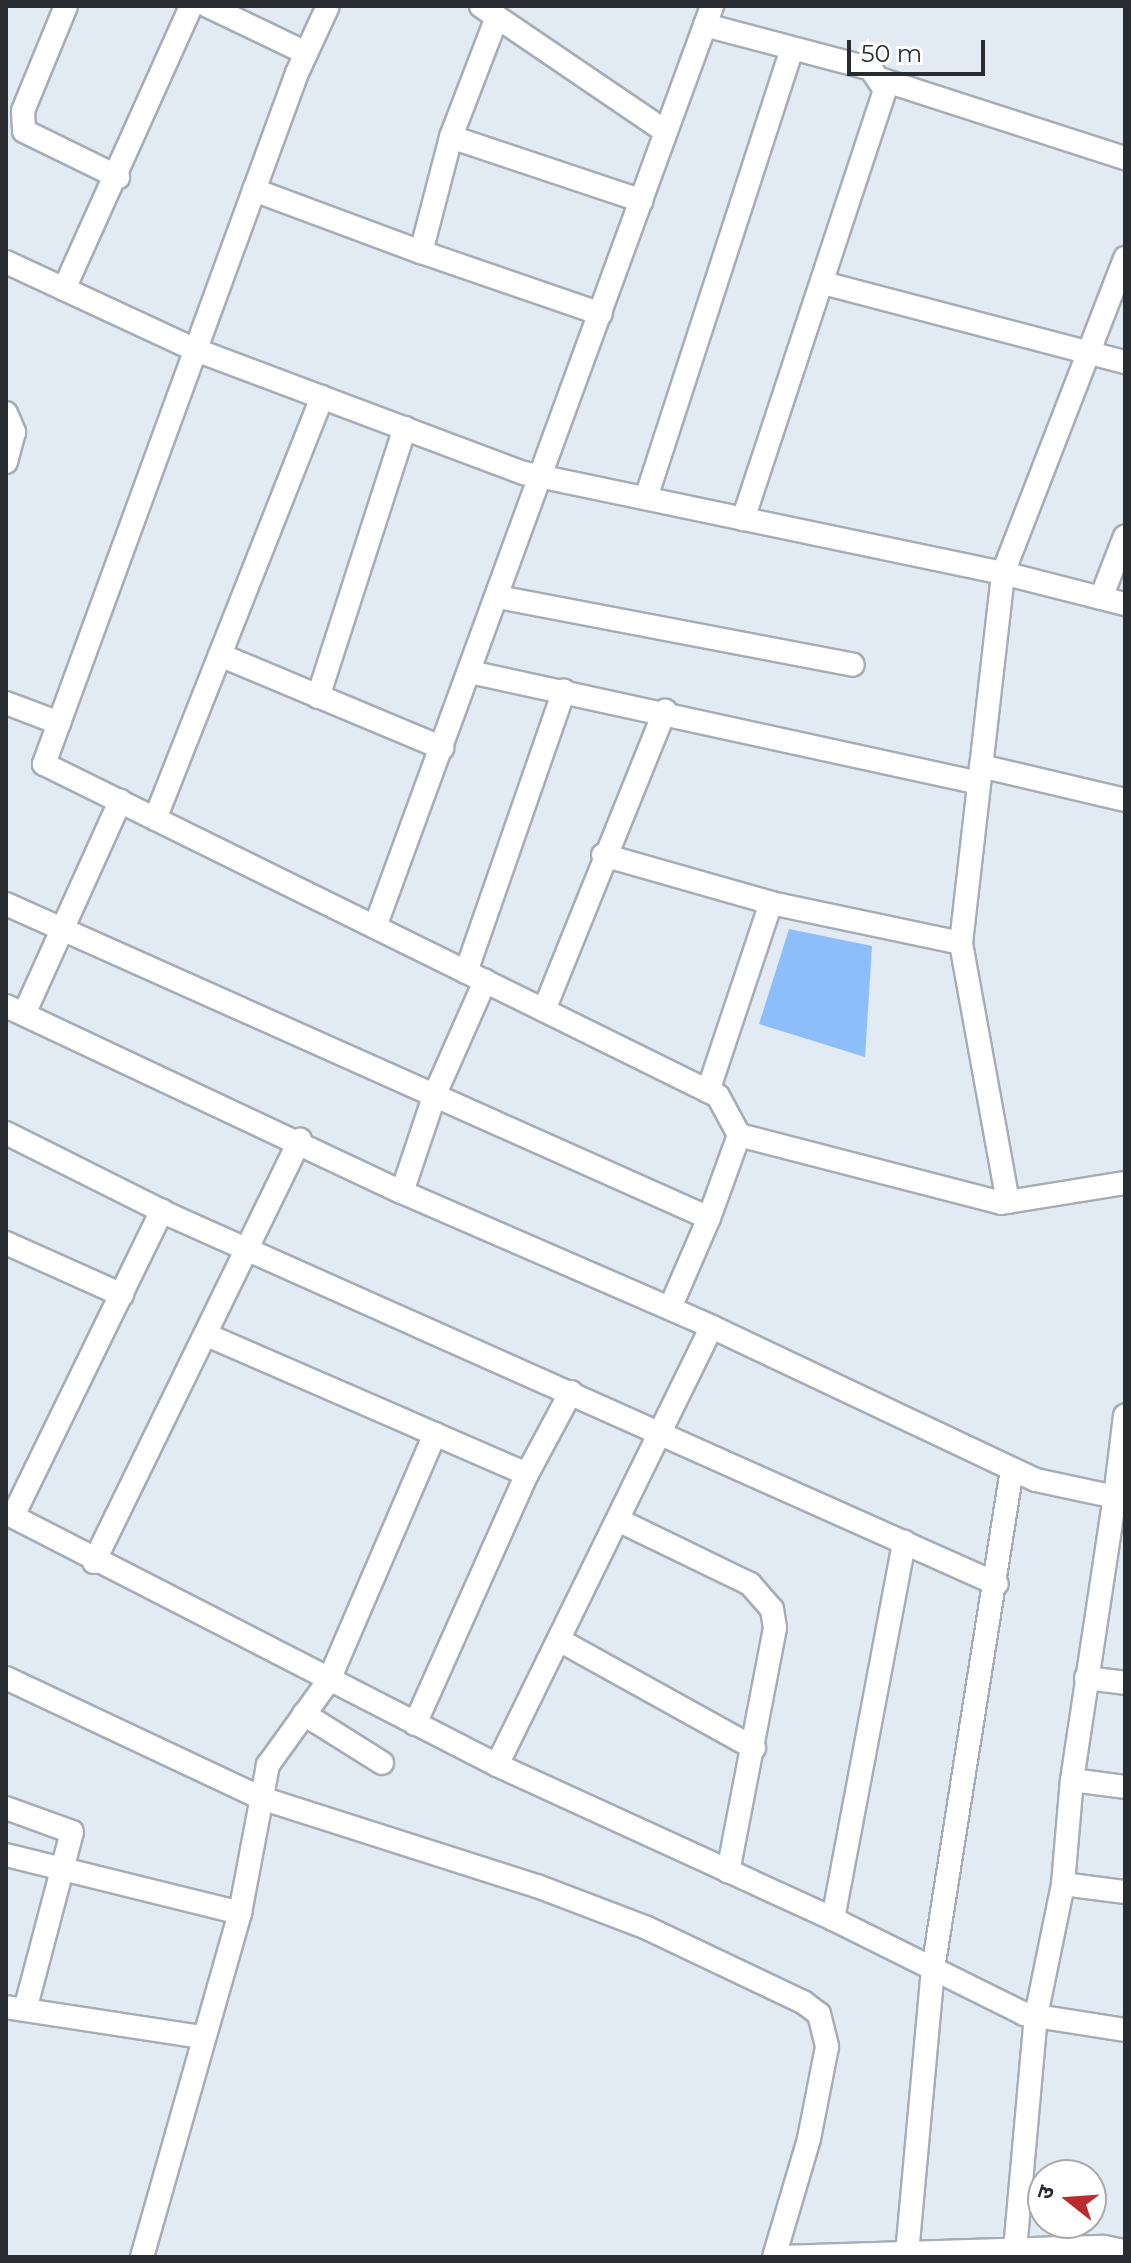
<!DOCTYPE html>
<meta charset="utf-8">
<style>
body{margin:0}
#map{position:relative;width:1131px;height:2263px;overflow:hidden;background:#e2eaf3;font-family:Montserrat,"Noto Sans Devanagari",sans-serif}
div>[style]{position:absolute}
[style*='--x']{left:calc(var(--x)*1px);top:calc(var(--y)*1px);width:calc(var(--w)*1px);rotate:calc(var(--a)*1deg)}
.green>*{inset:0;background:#8dbefa}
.roads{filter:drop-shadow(2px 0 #a6adb7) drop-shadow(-2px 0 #a6adb7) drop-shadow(0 2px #a6adb7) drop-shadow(0 -2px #a6adb7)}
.street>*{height:22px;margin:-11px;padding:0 11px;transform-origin:11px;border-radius:11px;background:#fff}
span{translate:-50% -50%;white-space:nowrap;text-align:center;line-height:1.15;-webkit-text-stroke:6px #fff;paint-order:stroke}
.frame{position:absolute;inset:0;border:8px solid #282b2f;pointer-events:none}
.north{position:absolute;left:1027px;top:2159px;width:80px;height:80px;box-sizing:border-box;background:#fff;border:2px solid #a9aaac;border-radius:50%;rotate:287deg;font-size:22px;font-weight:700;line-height:32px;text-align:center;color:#282b2f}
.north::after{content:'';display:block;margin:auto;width:28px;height:36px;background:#bb2c2f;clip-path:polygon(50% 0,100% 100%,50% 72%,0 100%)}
.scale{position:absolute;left:847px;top:40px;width:138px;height:36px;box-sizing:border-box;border:4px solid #282b2f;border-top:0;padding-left:10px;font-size:24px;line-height:28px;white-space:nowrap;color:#282b2f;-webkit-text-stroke:6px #fff;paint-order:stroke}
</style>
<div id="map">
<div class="green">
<div style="clip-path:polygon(789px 929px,872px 946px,865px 1057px,759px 1024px)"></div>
</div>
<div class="roads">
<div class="street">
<div style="--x:66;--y:6;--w:113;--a:112.3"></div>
<div style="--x:23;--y:111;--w:20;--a:87"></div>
<div style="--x:24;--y:131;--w:105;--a:26.1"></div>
<div style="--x:208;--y:6;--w:109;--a:25.6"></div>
<div style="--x:328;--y:6;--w:74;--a:114.8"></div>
<div style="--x:297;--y:73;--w:736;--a:110.11"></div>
<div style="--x:44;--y:764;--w:751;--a:26.22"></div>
<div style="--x:718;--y:1096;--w:44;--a:61.7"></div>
<div style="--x:739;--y:1135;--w:271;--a:14.5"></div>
<div style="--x:1001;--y:1203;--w:126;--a:-9.2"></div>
<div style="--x:481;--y:6;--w:19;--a:35"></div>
<div style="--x:497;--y:17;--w:129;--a:111"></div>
<div style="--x:451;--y:137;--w:119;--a:104.6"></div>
<div style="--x:421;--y:252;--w:190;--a:19"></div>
<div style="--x:497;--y:17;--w:204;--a:34.2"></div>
<div style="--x:705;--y:25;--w:172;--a:14.8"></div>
<div style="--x:871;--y:69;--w:25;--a:56"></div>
<div style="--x:885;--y:90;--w:452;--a:108.3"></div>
<div style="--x:883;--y:80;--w:254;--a:17.9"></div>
<div style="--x:451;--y:137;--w:201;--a:18.5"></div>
<div style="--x:254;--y:190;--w:178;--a:20.4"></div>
<div style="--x:6;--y:262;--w:209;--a:24.9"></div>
<div style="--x:196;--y:350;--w:350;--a:20.6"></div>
<div style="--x:524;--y:473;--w:489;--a:11.8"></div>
<div style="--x:1003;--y:573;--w:126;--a:14.3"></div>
<div style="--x:823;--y:283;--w:312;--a:14.7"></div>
<div style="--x:64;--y:289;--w:310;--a:-65.8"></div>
<div style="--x:6;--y:413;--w:21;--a:67"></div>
<div style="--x:14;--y:432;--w:31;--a:105"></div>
<div style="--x:646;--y:498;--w:472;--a:-72"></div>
<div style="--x:498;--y:597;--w:361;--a:10.8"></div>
<div style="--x:1101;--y:598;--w:66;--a:-68.8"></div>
<div style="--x:220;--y:655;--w:241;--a:22.7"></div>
<div style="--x:470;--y:672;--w:521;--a:12.3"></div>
<div style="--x:318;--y:697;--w:283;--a:-72.1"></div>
<div style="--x:6;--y:703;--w:57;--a:20.7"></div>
<div style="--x:981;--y:766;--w:148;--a:13.3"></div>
<div style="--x:155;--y:819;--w:454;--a:-68.4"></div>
<div style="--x:603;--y:855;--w:175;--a:15.9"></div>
<div style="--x:6;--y:904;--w:770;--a:24.07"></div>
<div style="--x:709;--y:1218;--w:88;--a:-70.1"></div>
<div style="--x:375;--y:927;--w:981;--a:-69.9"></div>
<div style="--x:466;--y:972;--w:298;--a:-70.8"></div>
<div style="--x:6;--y:1006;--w:438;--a:25.2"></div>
<div style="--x:402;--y:1192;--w:338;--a:23.5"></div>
<div style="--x:712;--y:1327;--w:358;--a:25.3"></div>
<div style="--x:1036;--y:1480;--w:81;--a:12.1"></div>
<div style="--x:1115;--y:1497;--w:82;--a:-83"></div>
<div style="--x:544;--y:1010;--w:323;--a:-68"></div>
<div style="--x:24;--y:1014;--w:234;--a:-65.7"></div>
<div style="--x:708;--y:1091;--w:198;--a:-71.5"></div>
<div style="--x:771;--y:903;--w:194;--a:11.9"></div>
<div style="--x:6;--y:1133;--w:186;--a:26.6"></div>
<div style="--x:172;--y:1216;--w:903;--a:24.04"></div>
<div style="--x:402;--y:1192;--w:103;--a:-71.4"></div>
<div style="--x:435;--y:1094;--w:124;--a:-66.1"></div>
<div style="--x:1008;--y:1202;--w:263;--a:-100.3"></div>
<div style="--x:961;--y:943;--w:372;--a:-83.5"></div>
<div style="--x:1003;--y:573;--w:338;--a:-68.8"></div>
<div style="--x:6;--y:1243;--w:127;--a:24.1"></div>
<div style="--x:670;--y:1308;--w:98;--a:-66.6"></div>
<div style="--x:207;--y:1335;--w:349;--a:23.5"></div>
<div style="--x:6;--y:1513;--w:552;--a:27.17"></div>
<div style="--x:497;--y:1765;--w:370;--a:24.6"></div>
<div style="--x:833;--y:1919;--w:213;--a:26.4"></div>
<div style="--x:1024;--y:2014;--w:102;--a:9"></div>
<div style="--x:13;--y:1516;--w:340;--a:-64"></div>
<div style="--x:618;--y:1520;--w:147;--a:25.9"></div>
<div style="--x:750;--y:1584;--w:33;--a:49"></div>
<div style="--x:772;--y:1609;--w:19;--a:81"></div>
<div style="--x:775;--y:1628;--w:248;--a:100.9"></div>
<div style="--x:94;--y:1562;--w:470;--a:-64"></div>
<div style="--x:559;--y:1640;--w:223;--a:29"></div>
<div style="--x:6;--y:1678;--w:282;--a:25.2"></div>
<div style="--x:261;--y:1798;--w:290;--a:17.7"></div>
<div style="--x:537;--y:1886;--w:118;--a:20.9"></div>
<div style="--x:647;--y:1928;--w:173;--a:25.4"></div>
<div style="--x:803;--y:2002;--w:20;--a:37"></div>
<div style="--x:819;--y:2014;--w:34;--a:76"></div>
<div style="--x:827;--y:2047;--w:94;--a:101.1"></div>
<div style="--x:809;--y:2139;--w:123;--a:106.5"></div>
<div style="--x:1086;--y:1678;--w:39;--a:7"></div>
<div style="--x:304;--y:1714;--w:92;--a:32.1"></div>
<div style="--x:415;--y:1724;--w:274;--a:-65.9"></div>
<div style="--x:527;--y:1474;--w:93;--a:-61.8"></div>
<div style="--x:497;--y:1765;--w:488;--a:-63.9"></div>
<div style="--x:1072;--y:1780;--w:53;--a:7.5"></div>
<div style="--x:6;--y:1808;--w:70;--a:20"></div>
<div style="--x:72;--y:1832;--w:184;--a:104.8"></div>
<div style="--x:6;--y:1855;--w:241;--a:13.9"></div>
<div style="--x:1063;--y:1884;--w:63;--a:7.4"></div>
<div style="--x:833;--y:1919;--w:384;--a:-79.3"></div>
<div style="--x:6;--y:2007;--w:199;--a:8.7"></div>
<div style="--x:1015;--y:2250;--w:235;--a:-84.9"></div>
<div style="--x:1036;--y:2016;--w:135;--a:-78.4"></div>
<div style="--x:1063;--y:1884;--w:104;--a:-85.1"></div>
<div style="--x:1072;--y:1780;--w:286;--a:-81.4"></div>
<div style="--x:907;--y:2254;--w:286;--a:-84.8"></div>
<div style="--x:933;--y:1969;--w:506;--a:-81.02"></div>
<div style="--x:142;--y:2257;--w:358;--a:-74.1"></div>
<div style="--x:240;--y:1913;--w:151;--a:-79.3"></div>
<div style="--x:268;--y:1765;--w:105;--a:-54.3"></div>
<div style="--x:329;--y:1680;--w:268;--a:-66.7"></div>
<div style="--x:781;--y:2257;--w:323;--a:-1.8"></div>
<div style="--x:1104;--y:2247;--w:21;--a:11"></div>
</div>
</div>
<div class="frame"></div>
<div class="north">उ</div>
<div class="scale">50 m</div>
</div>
